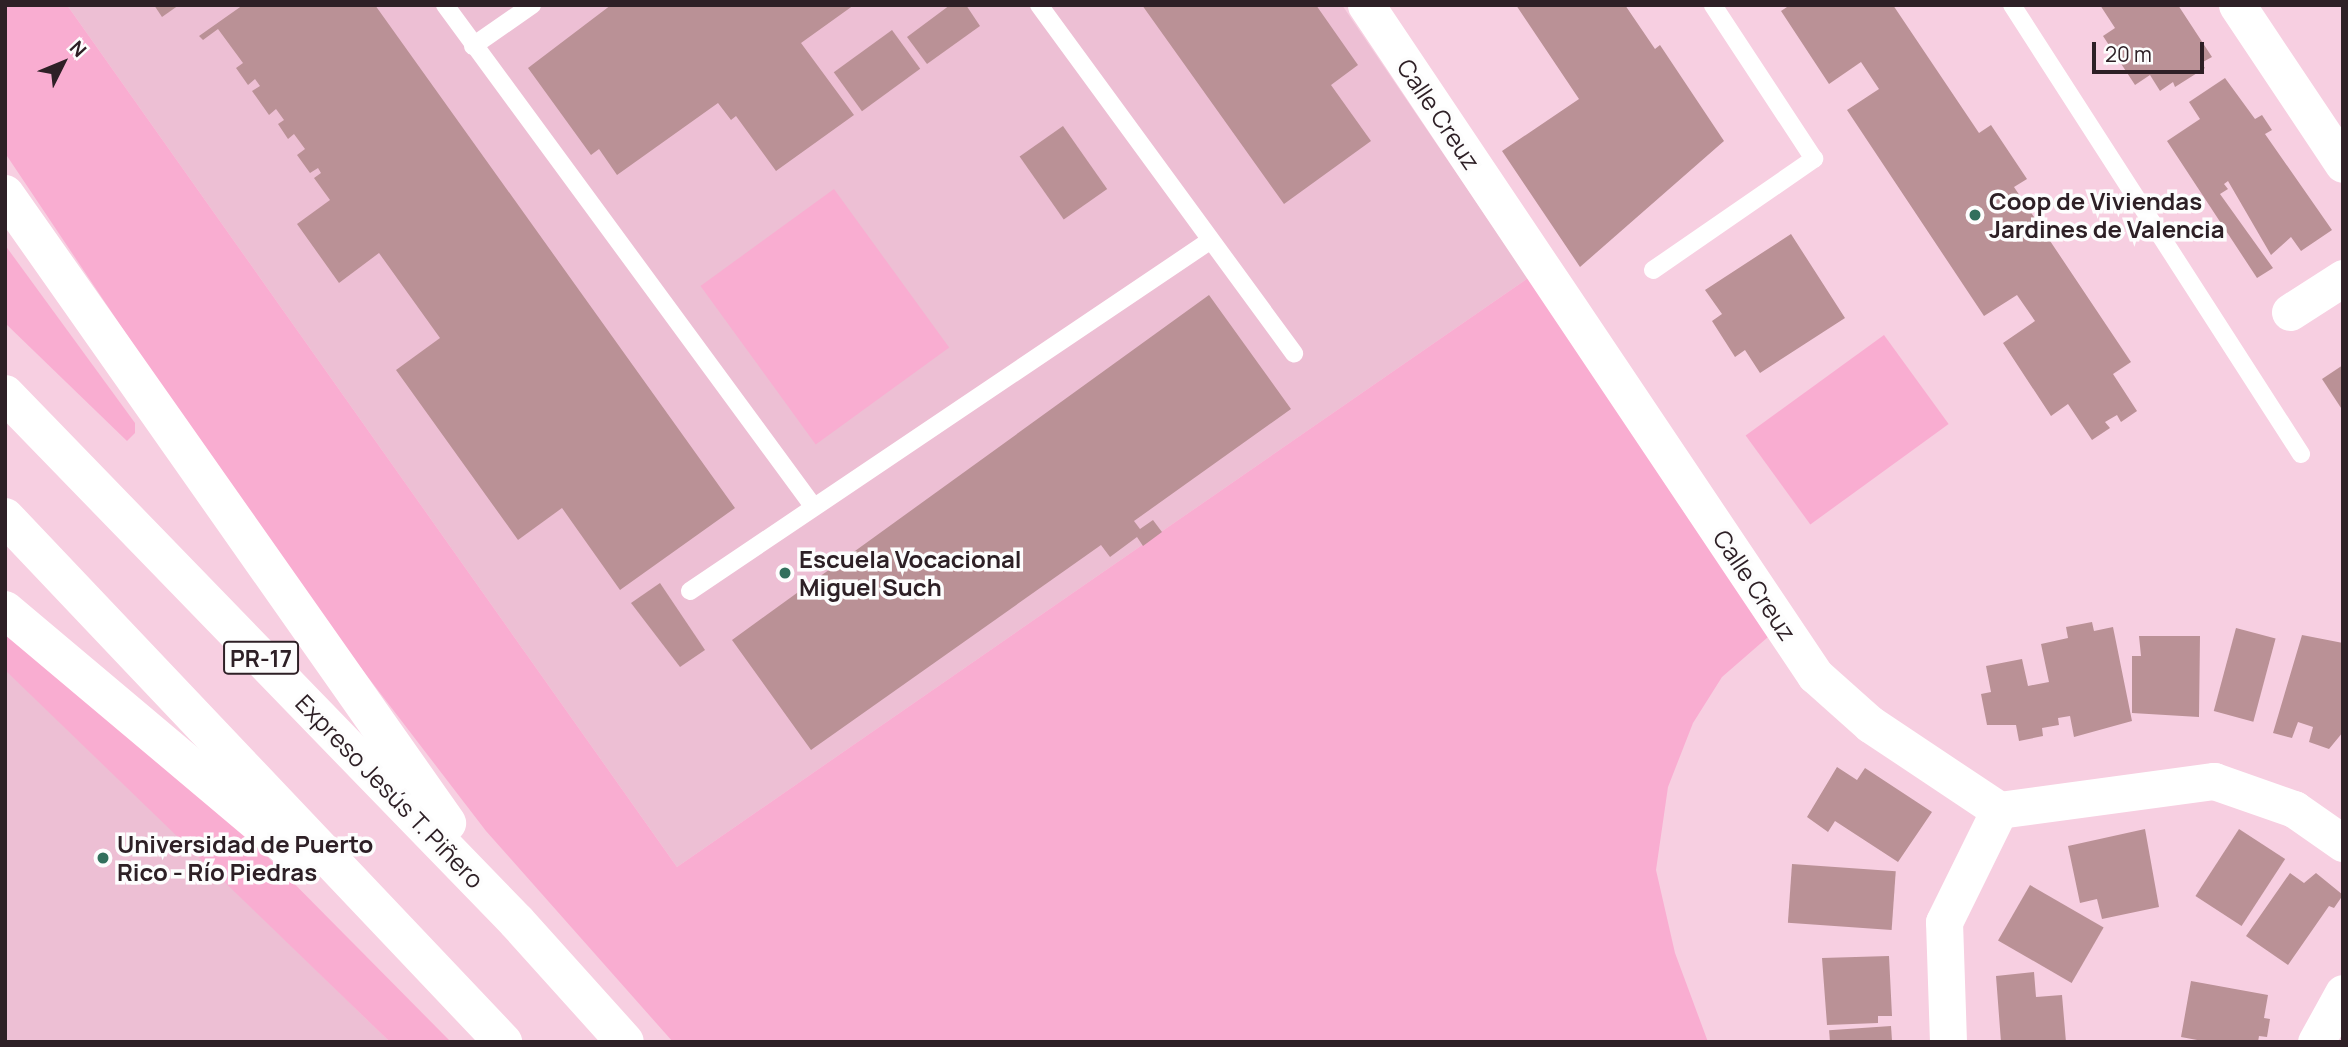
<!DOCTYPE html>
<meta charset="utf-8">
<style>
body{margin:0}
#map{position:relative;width:2348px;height:1047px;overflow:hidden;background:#f7cfe1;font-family:Manrope,sans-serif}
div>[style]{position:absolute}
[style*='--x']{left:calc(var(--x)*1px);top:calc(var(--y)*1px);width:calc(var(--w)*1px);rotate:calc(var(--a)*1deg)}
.built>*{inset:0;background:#edbfd4}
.green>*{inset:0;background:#f9add1;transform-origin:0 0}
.building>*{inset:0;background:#ba9196;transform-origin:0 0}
.lane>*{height:18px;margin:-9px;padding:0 9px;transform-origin:9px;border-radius:9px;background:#fff}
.street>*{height:37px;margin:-18.5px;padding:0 18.5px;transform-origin:18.5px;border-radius:18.5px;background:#fff}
.highway>*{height:38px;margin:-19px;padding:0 19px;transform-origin:19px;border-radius:19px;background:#fff}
.dots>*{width:19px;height:19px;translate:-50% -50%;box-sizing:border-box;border:4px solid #fdfdfd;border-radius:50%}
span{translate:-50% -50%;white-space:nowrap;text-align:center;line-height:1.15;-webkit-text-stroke:7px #fdfdfd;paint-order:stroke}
.shield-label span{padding:2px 5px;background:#fdfdfd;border:2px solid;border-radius:5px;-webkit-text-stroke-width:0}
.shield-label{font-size:23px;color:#2e2026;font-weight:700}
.street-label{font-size:24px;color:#2e2026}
.poi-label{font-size:24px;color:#2e2026;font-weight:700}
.left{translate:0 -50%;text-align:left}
.frame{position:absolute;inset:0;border:7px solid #2e2026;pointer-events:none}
.north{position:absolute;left:28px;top:28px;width:70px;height:70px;-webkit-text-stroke:5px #fdfdfd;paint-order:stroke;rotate:47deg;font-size:19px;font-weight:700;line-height:28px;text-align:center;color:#2e2026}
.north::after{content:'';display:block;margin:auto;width:24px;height:32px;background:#2e2026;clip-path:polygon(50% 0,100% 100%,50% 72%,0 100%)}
.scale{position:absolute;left:2092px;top:42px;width:112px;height:32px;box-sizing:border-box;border:4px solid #2e2026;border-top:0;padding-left:9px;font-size:21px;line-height:24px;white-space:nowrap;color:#2e2026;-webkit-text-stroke:5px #fdfdfd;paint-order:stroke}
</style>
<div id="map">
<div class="built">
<div style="clip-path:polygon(67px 5px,1342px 5px,1528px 278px,677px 867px)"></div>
<div style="clip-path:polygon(5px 670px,11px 673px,390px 1042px,5px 1042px)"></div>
</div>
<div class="green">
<div style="clip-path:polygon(5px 5px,67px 5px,677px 867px,1528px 278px,1768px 637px,1722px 677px,1693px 723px,1668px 787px,1656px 870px,1675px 953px,1708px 1042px,673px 1042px,486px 831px,275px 556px,5px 153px)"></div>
<div style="left:834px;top:189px;width:196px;height:165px;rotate:54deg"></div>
<div style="clip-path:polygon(5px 245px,135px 423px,135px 433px,127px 441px,5px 323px)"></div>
<div style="left:1884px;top:335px;width:110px;height:171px;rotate:54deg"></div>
<div style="clip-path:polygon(5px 628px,242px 831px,451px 1042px,390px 1042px,5px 670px)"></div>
</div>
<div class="building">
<div style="clip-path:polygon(154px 5px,179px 5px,162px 17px)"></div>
<div style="clip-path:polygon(243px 5px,375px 5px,735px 508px,620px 590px,562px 508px,518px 540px,396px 370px,440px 338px,379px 253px,339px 283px,297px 224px,330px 200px,314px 178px,321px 173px,318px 168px,310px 173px,297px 155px,305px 149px,294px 134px,288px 139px,278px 124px,284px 120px,276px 109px,269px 115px,252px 91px,260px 86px,255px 79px,248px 85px,236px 68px,243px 63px,218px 29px,203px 40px,199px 36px)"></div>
<div style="clip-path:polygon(611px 5px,854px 5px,801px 43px,854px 115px,776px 171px,736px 116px,731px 120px,718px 103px,617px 175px,599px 149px,591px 155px,528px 68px)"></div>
<div style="clip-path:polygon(950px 5px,966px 5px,980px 26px,927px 64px,907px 37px)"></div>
<div style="clip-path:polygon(1142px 5px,1316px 5px,1358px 65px,1331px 85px,1371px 141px,1284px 204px)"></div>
<div style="clip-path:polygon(1516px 5px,1625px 5px,1655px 49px,1660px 45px,1724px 141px,1580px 267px,1502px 151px,1579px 99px)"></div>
<div style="clip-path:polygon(1790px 5px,1893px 5px,1979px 133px,1991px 125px,2027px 179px,2014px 187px,2131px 362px,2113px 374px,2137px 411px,2121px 422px,2117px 415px,2105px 422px,2110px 428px,2092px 440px,2068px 404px,2051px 416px,2003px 343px,2035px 321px,2017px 295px,1984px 316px,1847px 110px,1879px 89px,1861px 62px,1829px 84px,1781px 11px)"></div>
<div style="clip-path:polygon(2100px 5px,2178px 5px,2212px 57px,2201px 63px,2205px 68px,2175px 87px,2173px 82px,2160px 91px,2150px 75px,2135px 85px,2103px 36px,2115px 28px)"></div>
<div style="left:892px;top:30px;width:48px;height:72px;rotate:54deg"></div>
<div style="clip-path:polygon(2225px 78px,2255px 119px,2262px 115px,2272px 130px,2265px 134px,2332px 230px,2301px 251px,2291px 237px,2271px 255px,2228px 181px,2224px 184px,2228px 189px,2220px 194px,2273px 268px,2257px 278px,2167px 141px,2200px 119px,2189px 102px)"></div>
<div style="left:1063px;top:126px;width:77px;height:53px;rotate:55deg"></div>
<div style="clip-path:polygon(1791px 234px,1845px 318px,1760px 373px,1745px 350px,1735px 357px,1712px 321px,1722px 314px,1705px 290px)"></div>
<div style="clip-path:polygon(1209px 295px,1291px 409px,1134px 521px,1140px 529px,1153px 520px,1162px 532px,1143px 546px,1137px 537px,1110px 557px,1101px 545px,811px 750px,732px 640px)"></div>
<div style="clip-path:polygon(2343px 365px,2343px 411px,2322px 379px)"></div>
<div style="clip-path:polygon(660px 583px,705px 650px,680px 667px,631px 603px)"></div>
<div style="clip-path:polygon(2092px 622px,2094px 631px,2113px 627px,2132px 721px,2074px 737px,2070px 716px,2058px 718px,2059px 725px,2042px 728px,2043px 736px,2019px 741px,2016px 725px,1987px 725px,1981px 694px,1991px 692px,1986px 666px,2022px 659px,2028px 686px,2049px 682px,2041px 644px,2068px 638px,2066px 627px)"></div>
<div style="left:2236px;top:628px;width:41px;height:86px;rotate:15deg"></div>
<div style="clip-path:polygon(2302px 635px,2343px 643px,2343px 732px,2329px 749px,2309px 742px,2313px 727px,2298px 722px,2292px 738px,2273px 733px)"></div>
<div style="clip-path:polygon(2139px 636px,2200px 636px,2199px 717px,2132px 713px,2132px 656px,2141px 656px)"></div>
<div style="clip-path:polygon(1837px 767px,1857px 780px,1865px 768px,1932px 812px,1898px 862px,1835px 821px,1828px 832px,1807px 817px)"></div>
<div style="clip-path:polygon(2145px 829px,2159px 907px,2102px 919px,2097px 899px,2080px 903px,2068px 846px)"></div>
<div style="left:2239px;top:829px;width:55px;height:80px;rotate:33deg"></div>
<div style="left:1792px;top:864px;width:104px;height:59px;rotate:4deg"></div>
<div style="clip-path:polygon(2290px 873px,2304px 883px,2316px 873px,2343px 895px,2334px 908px,2329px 906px,2288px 965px,2246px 936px)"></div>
<div style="left:2030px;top:885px;width:85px;height:64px;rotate:30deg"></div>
<div style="clip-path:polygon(1889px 956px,1892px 1016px,1878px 1016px,1878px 1023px,1827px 1025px,1822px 958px)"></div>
<div style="clip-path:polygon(2034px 972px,2036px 997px,2062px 995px,2066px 1042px,2001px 1042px,1996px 976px)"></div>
<div style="clip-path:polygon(2191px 981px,2268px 995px,2264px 1018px,2270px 1019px,2267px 1037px,2259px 1036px,2258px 1042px,2208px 1042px,2181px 1037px)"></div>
<div style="left:1891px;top:1026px;width:16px;height:62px;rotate:86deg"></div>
</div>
<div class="lane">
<div style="--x:445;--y:5;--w:622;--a:53.7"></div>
<div style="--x:1039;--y:5;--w:432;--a:53.8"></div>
<div style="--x:2012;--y:5;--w:534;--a:57.23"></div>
<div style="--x:473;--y:46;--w:72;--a:-34.8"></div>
<div style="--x:1653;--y:270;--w:196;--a:-34.6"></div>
<div style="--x:1814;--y:159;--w:184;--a:-123.3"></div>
<div style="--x:690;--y:591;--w:625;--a:-33.97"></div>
</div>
<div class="street">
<div style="--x:1366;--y:5;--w:807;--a:56.17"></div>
<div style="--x:1815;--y:675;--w:74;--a:41.7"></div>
<div style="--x:1870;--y:724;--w:155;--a:33.7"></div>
<div style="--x:1999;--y:810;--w:217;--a:-7.7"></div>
<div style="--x:2214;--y:781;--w:85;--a:19.3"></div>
<div style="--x:2294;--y:809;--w:60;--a:34.8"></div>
<div style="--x:2237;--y:5;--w:191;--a:56.3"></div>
<div style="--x:2290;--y:312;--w:63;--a:-32.7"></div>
<div style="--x:1948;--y:1042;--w:120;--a:-91.9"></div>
<div style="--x:1944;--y:922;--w:125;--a:-63.8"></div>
<div style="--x:2316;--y:1042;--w:56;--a:-61.1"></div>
</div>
<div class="highway">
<div style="--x:5;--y:194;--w:769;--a:54.9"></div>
<div style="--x:5;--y:394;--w:735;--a:45.88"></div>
<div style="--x:517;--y:922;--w:161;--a:48"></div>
<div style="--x:5;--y:517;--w:724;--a:46.51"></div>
<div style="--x:5;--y:610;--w:390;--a:40.1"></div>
</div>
<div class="dots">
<div style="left:1975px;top:215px;background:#326f5c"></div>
<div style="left:785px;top:573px;background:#326f5c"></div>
<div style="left:103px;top:858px;background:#326f5c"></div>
</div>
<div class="shield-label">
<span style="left:261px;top:658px">PR-17</span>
</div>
<div class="street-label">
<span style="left:1439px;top:114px;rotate:56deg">Calle Creuz</span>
<span style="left:1755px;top:585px;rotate:56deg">Calle Creuz</span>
<span style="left:390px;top:791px;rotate:46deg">Expreso Jesús T. Piñero</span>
</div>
<div class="poi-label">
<span class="left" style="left:1989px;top:215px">Coop de Viviendas<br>Jardines de Valencia</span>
<span class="left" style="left:799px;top:573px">Escuela Vocacional<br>Miguel Such</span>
<span class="left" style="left:117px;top:858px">Universidad de Puerto<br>Rico - Río Piedras</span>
</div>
<div class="frame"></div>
<div class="north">N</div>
<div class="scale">20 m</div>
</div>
